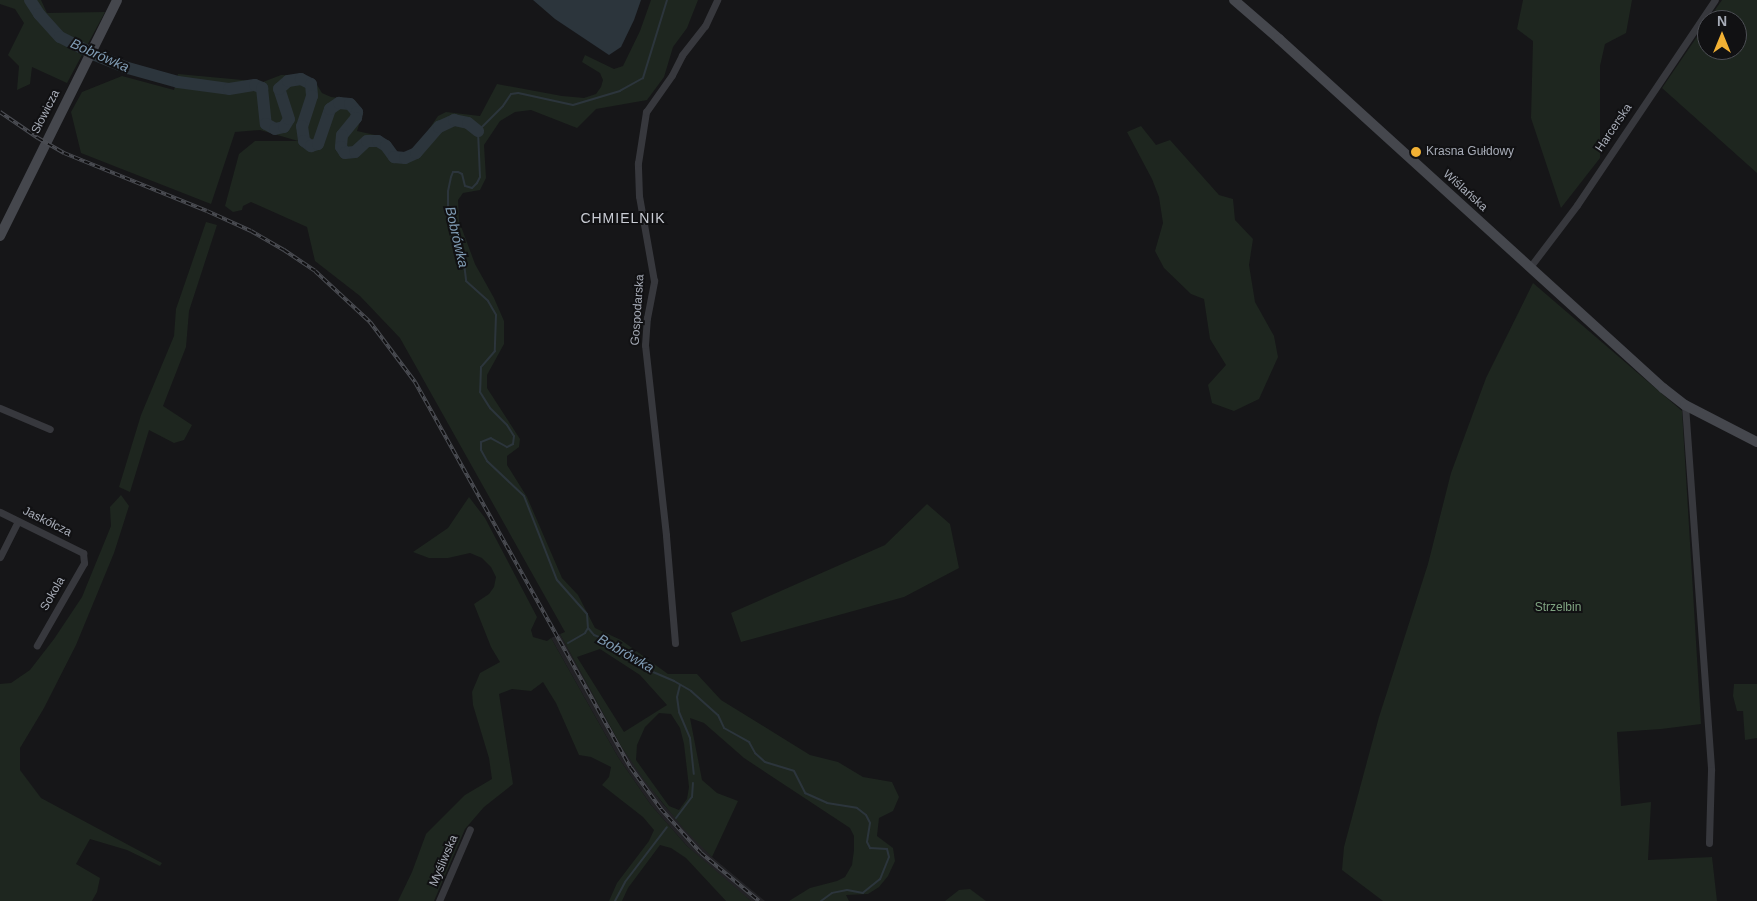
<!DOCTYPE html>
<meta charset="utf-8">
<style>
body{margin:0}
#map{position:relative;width:1757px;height:901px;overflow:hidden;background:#161618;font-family:Helvetica,sans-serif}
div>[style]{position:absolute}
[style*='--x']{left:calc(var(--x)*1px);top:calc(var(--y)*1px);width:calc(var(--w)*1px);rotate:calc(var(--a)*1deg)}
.built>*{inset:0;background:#222225}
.green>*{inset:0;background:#1e261f}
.water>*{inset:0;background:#2c353c}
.stream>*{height:2px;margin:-1px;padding:0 1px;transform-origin:1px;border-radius:1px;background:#2c353c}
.river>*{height:12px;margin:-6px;padding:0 6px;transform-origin:6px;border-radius:6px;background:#2c353c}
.street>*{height:7px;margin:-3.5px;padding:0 3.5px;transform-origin:3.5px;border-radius:3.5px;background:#37383d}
.secondary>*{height:10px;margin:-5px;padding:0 5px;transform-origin:5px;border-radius:5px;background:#45474d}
.rail>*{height:4px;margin-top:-2px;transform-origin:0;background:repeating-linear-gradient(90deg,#111113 0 5.5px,#4a4c52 0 11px);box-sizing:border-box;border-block:1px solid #4a4c52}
.dots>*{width:14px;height:14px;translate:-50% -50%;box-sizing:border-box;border:2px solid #111113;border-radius:50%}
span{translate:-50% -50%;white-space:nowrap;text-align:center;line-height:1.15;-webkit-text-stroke:4px #111113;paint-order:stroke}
.street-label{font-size:12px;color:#a8adb8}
.poi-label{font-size:12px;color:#a8adb8}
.left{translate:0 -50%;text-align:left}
.park-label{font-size:12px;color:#7fa381}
.water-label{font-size:14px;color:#7f9bb3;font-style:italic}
.neighbourhood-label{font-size:14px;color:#c9ccd4;letter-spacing:1px}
.north{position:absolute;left:1697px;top:10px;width:50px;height:50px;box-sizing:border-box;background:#111113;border:1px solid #4d4f55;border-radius:50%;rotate:0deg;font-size:14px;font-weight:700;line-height:20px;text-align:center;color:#a8adb8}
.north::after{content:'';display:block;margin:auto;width:18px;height:22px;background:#f2b134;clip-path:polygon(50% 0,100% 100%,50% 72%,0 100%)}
</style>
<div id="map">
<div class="built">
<div style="clip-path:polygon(560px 634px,621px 746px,663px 804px,712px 857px,765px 901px,751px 901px,728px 884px,687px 846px,651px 805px,618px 757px,551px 638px)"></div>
</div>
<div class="green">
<div style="clip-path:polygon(0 0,41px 0,47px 13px,105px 12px,67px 83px,32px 67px,30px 84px,17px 90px,19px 66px,8px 55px,24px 23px,15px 9px,0 4px)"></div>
<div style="clip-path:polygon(evenodd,651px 0,698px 0,687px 28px,673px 47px,664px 77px,647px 100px,596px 109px,577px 128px,531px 110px,515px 112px,500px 121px,484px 145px,486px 178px,480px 190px,463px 193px,458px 200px,459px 221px,475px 264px,494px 298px,504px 321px,504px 344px,487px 375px,487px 388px,520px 439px,519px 447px,507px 456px,507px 465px,527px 497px,562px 578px,578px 595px,595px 628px,621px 640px,668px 674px,697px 674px,721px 700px,810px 755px,838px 762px,863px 777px,892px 782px,899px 797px,893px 811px,879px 818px,877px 836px,893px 848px,895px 861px,888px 876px,879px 887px,868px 894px,846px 895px,849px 901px,789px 901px,810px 888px,837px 881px,845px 877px,852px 865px,854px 850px,854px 836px,850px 828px,744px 758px,704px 723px,690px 718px,702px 780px,717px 793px,738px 801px,712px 857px,684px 829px,644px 780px,621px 746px,560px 634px,565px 632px,400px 338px,360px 296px,315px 261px,307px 227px,251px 202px,243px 206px,242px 210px,233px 212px,225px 206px,239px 154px,255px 141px,298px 141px,260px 130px,235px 132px,211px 204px,81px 153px,71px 112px,82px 92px,122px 76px,174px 90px,178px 74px,263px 82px,281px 75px,305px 75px,314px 80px,322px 93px,331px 97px,355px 100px,360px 107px,362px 115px,357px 131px,375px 135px,384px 139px,395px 153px,405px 154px,414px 151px,438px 116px,446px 112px,480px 116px,497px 84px,562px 96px,584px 98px,596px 94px,601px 87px,603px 80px,600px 73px,582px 62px,585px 55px,614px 69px,623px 66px,640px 31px,651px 0,600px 649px,640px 675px,667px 705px,624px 732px,577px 657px,600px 649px,651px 0,659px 713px,671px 714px,680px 728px,684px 744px,689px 787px,687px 799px,679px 810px,669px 806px,636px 760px,637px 745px,645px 727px,659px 713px)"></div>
<div style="clip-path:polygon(1523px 0,1632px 0,1626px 33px,1605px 44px,1600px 66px,1600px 158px,1561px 208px,1531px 118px,1533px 41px,1517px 29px)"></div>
<div style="clip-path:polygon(1722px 0,1757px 0,1757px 173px,1662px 88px,1707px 22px,1707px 50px,1737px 50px,1737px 20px,1708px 20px)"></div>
<div style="clip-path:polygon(1141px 126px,1156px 145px,1170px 140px,1219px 195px,1233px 199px,1235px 220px,1253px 239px,1249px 265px,1255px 302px,1274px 336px,1278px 357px,1259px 399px,1234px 411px,1212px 403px,1208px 385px,1226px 365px,1210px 339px,1204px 299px,1191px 294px,1164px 268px,1155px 251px,1163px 223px,1159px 197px,1152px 179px,1127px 132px)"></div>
<div style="clip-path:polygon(206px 222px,217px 225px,189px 311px,186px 347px,163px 406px,192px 425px,184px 440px,174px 443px,149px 430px,130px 492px,119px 487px,141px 415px,174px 336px,176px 309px)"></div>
<div style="clip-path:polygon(1533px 283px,1682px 411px,1701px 724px,1661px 729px,1617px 732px,1621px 806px,1651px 802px,1648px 860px,1712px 857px,1717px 901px,1383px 901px,1342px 870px,1344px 847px,1379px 717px,1428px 564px,1451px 473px,1486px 378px)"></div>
<div style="clip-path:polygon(121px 495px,129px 506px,114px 553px,76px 645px,44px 708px,20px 748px,20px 770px,41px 798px,162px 863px,160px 866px,127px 850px,90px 839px,76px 864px,100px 878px,97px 892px,92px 901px,0 901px,0 684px,11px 683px,30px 670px,54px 639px,82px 597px,111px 526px,110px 507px)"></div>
<div style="clip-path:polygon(469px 497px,485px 518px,537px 617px,531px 630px,533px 637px,547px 641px,551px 638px,618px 757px,651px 805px,687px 846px,751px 901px,726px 901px,686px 858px,671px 848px,660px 845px,628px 888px,622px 901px,609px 901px,617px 883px,649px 841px,654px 830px,643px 817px,602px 785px,609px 777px,611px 767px,591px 757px,579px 755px,556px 703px,543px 682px,531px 691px,512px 689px,499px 694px,513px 784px,484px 807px,465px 829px,434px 901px,398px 901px,412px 872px,426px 834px,465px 795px,492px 779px,489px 758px,473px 705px,472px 692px,480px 673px,500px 662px,491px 647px,474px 604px,489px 594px,494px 587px,496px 577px,491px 567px,482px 558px,470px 553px,448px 558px,429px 558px,413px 552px,448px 528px)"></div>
<div style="clip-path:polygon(927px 504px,950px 524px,959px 568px,904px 597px,741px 642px,731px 613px,885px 545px)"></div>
<div style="clip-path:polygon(1734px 684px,1757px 684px,1757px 738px,1745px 740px,1743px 711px,1737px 711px,1733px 696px)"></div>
<div style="clip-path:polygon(970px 889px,986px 901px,945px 901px,959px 890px)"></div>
</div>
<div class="water">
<div style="clip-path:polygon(533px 0,641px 0,634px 20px,621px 47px,609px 55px,555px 19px)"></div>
</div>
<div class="stream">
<div style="--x:667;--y:0;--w:82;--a:107.1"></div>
<div style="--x:643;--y:78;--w:26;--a:151"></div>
<div style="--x:620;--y:91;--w:49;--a:163.4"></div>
<div style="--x:573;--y:105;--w:56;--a:-167.7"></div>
<div style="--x:518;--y:93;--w:7;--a:172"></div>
<div style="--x:511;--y:94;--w:14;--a:124"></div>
<div style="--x:503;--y:106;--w:35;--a:135"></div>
<div style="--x:478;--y:131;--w:46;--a:87.5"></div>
<div style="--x:480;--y:177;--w:7;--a:117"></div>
<div style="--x:477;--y:183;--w:7;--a:135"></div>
<div style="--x:472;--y:188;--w:7;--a:-164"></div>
<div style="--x:465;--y:186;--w:12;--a:-104"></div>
<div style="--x:462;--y:174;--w:4;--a:-153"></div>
<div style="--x:458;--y:172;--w:5;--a:180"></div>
<div style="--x:453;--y:172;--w:5;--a:112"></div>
<div style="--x:451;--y:177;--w:14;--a:102"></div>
<div style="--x:448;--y:191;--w:19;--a:90"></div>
<div style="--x:448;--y:210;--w:21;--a:76"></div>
<div style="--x:453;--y:230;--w:19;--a:62"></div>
<div style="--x:462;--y:247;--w:34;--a:83"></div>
<div style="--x:466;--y:281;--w:30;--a:42"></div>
<div style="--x:488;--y:301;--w:16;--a:60"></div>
<div style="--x:496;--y:315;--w:36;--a:92"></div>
<div style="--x:495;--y:351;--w:21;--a:131"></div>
<div style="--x:481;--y:367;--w:25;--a:92"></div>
<div style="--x:480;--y:392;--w:19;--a:58"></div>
<div style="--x:490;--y:408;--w:24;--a:45"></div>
<div style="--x:507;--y:425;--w:13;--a:58"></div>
<div style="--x:514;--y:436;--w:8;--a:97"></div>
<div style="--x:513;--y:444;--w:7;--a:153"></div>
<div style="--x:507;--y:447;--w:18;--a:-151"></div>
<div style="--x:491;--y:438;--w:11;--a:158"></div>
<div style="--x:481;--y:442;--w:8;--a:90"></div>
<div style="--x:481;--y:450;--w:13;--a:61"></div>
<div style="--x:487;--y:461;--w:51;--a:43.4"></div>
<div style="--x:524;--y:496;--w:90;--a:68.6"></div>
<div style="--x:557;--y:580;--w:45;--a:48.6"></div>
<div style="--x:587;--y:614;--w:14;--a:86"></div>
<div style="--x:588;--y:628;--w:9;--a:49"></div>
<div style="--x:594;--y:635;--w:11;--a:22"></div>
<div style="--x:604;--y:639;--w:59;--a:34"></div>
<div style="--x:653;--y:672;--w:23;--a:23"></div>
<div style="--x:674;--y:681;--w:20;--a:30"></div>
<div style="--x:691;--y:691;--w:36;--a:42"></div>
<div style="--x:718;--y:715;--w:14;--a:65"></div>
<div style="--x:724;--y:728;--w:29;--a:29"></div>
<div style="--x:749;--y:742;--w:13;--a:61"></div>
<div style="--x:755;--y:753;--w:13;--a:42"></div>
<div style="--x:765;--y:762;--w:30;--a:17"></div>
<div style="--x:794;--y:771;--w:25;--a:63"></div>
<div style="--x:805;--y:793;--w:24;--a:24"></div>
<div style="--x:827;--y:803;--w:30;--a:9"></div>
<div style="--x:857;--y:808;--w:11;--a:38"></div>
<div style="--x:866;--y:815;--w:9;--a:63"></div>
<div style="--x:870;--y:823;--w:19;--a:99"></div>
<div style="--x:867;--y:842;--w:7;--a:63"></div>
<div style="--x:870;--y:848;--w:17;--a:3"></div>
<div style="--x:887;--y:849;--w:8;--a:76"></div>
<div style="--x:889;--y:857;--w:24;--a:112"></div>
<div style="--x:880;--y:879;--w:22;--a:141"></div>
<div style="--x:863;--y:893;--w:16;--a:-169"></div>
<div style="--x:847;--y:890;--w:15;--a:169"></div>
<div style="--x:832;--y:893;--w:14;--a:144"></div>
<div style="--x:568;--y:643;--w:20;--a:-30"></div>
<div style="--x:585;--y:633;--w:6;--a:-59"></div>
<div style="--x:680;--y:685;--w:12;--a:104"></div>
<div style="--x:677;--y:697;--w:15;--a:82"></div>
<div style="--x:679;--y:712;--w:28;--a:67"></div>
<div style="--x:690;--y:738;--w:36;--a:84"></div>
<div style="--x:676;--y:818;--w:26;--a:-53"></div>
<div style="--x:692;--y:797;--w:14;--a:-86"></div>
<div style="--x:615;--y:901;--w:21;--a:-62"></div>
<div style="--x:625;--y:882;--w:69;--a:-52.6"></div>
</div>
<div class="river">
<div style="--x:30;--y:0;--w:17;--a:57"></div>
<div style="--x:39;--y:14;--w:31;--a:48"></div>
<div style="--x:60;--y:37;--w:39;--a:27"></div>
<div style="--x:95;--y:55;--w:35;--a:22"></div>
<div style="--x:128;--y:68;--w:52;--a:15.6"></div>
<div style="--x:178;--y:82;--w:51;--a:7.8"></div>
<div style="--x:229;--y:89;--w:26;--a:-9"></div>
<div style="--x:255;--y:85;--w:8;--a:23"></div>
<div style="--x:262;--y:88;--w:36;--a:84"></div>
<div style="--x:266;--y:124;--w:10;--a:29"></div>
<div style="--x:275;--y:129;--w:9;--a:-13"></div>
<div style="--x:284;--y:127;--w:9;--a:-58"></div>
<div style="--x:289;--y:119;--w:32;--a:-108"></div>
<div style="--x:279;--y:89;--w:12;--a:-42"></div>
<div style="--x:288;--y:81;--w:13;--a:-9"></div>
<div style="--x:301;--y:79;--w:11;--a:27"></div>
<div style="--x:311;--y:84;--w:12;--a:85"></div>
<div style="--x:312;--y:96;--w:32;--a:108"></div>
<div style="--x:302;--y:126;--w:15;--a:82"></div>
<div style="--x:304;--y:141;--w:9;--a:36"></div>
<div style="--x:311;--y:146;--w:7;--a:-16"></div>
<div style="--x:318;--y:144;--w:37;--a:-71"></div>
<div style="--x:330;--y:109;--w:11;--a:-34"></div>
<div style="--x:339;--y:103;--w:11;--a:5"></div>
<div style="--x:350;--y:104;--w:11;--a:49"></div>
<div style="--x:357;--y:112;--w:6;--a:99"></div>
<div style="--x:356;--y:118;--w:22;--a:129"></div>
<div style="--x:342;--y:135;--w:12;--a:95"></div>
<div style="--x:341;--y:147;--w:7;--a:56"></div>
<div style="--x:345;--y:153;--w:10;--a:-6"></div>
<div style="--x:355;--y:152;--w:16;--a:-43"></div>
<div style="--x:367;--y:141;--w:11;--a:0"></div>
<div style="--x:378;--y:141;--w:9;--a:32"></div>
<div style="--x:386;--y:146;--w:14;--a:54"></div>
<div style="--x:394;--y:157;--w:11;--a:5"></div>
<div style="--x:405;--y:158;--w:12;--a:-24"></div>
<div style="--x:416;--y:153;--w:35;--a:-49"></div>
<div style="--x:439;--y:127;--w:17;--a:-25"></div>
<div style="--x:454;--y:120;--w:14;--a:12"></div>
<div style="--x:468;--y:123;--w:13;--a:39"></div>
</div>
<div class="street">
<div style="--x:1530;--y:267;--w:78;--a:-52.8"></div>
<div style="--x:1577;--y:205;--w:247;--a:-56.1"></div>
<div style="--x:1685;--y:405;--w:366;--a:85.9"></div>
<div style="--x:1711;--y:770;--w:73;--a:91.6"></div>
<div style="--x:0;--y:408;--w:54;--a:22.8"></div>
<div style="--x:0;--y:512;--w:93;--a:26.3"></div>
<div style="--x:83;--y:553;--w:10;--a:84"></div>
<div style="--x:84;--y:563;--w:95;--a:119.8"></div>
<div style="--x:0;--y:557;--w:40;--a:-63.4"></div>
<div style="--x:675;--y:643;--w:108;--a:-94.8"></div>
<div style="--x:666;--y:535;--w:191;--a:-96.3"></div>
<div style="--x:645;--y:345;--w:27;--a:-86"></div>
<div style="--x:647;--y:318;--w:38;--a:-79"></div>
<div style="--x:654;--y:281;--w:86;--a:-100"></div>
<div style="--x:639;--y:196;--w:33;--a:-92"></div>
<div style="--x:638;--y:163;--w:52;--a:-81.1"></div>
<div style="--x:646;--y:112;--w:45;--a:-54.9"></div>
<div style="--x:672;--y:75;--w:22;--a:-63"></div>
<div style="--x:682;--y:55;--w:37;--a:-52"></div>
<div style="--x:705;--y:26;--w:29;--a:-65"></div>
<div style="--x:439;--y:901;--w:78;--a:-66.7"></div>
</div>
<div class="secondary">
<div style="--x:1234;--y:0;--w:60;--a:40.9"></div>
<div style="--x:1279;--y:39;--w:519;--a:42.27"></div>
<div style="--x:1663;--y:388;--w:28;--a:38"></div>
<div style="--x:1685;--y:405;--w:81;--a:27.2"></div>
<div style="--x:0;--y:236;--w:263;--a:-63.6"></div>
</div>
<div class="rail">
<div style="--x:0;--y:112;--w:46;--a:34.4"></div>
<div style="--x:38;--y:138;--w:30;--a:30"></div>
<div style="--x:64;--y:153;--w:154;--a:22.1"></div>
<div style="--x:207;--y:211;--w:48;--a:24.4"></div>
<div style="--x:251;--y:231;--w:38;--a:30"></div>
<div style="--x:284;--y:250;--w:37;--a:34"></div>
<div style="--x:315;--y:271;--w:75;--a:42.8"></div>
<div style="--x:370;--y:322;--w:75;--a:53.1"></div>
<div style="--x:415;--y:382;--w:442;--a:60.8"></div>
<div style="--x:631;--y:768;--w:51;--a:53.8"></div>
<div style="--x:661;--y:809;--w:59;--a:47.7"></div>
<div style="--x:701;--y:853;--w:75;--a:39.6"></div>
</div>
<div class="dots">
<div style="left:1416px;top:152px;background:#f2b134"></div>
</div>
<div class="street-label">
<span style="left:46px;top:112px;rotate:-63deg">Słowicza</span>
<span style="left:1614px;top:128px;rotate:-56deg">Harcerska</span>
<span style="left:1465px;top:191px;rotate:42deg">Wiślańska</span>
<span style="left:638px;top:310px;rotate:-86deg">Gospodarska</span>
<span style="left:47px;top:522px;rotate:26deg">Jaskółcza</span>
<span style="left:53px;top:594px;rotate:-60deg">Sokola</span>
<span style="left:444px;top:861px;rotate:-67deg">Myśliwska</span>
</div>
<div class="poi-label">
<span class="left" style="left:1426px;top:152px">Krasna Gułdowy</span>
</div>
<div class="park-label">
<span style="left:1558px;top:608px">Strzelbin</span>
</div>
<div class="water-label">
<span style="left:100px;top:55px;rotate:24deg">Bobrówka</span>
<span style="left:457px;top:237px;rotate:77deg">Bobrówka</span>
<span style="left:626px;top:653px;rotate:30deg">Bobrówka</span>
</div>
<div class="neighbourhood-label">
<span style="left:623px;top:218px">CHMIELNIK</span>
</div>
<div class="north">N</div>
</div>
